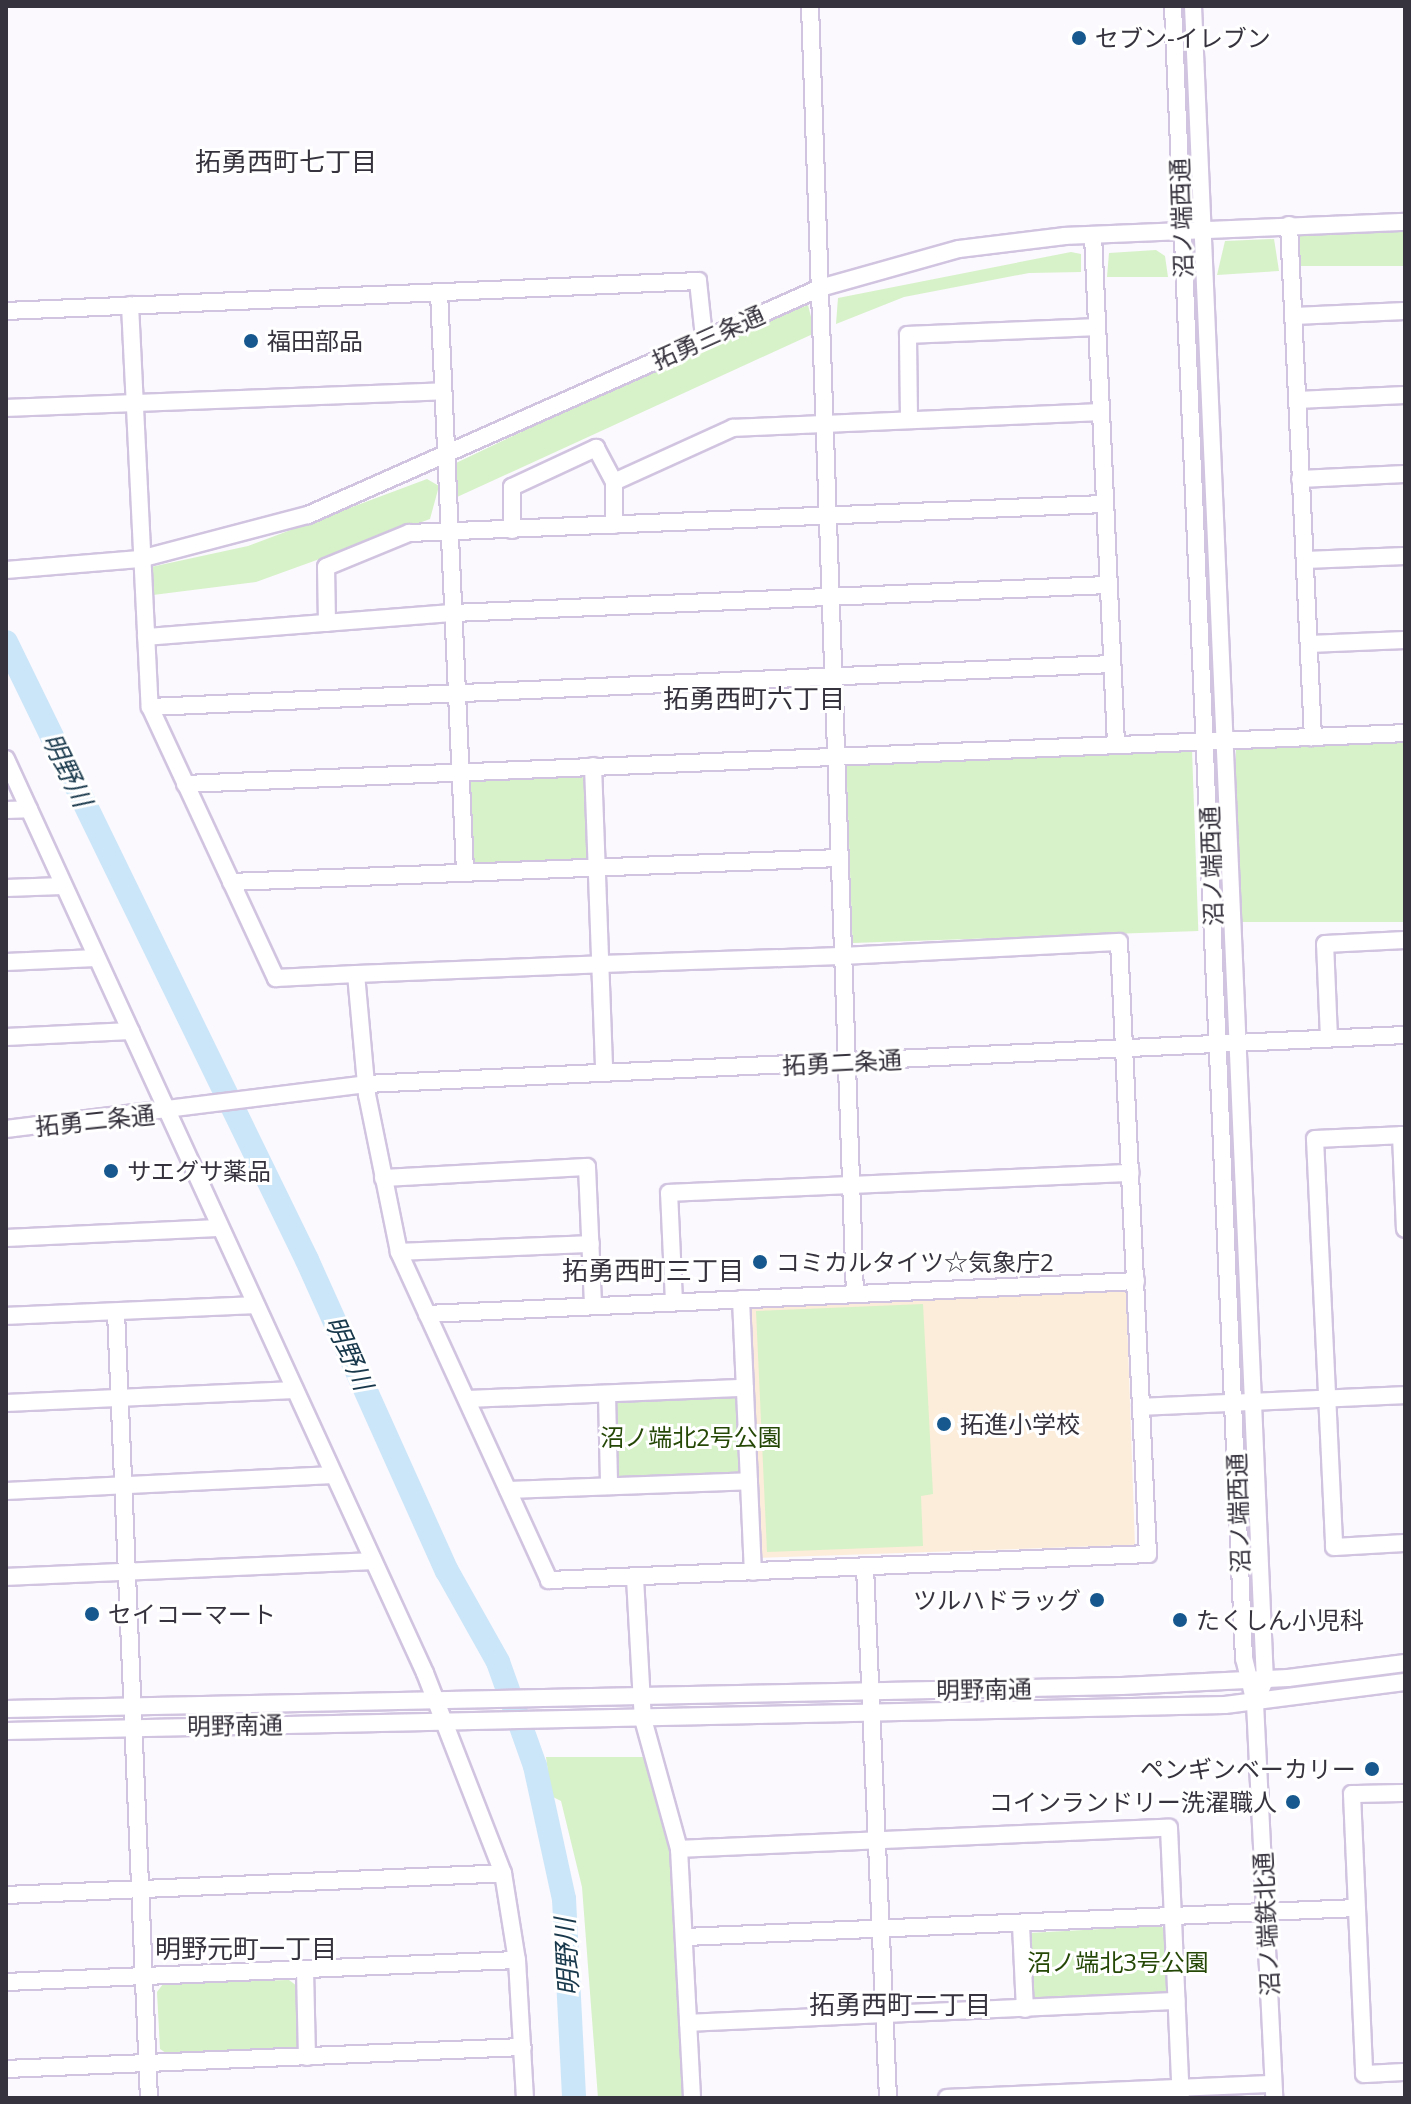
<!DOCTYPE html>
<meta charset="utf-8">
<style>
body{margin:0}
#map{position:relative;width:1411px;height:2104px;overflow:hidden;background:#fbf8fe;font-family:"Open Sans","Noto Sans JP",sans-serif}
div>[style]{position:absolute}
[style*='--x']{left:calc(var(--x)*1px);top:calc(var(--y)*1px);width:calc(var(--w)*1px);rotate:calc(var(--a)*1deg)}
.education>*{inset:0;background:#fcedda;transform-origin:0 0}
.green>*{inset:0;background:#d7f2c8;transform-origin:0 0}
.river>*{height:24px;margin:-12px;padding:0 12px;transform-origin:12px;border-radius:12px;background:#cbe6f8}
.roads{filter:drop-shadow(2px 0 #d1c4e0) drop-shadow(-2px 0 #d1c4e0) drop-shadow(0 2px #d1c4e0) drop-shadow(0 -2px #d1c4e0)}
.minor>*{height:16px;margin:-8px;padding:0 8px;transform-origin:8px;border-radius:8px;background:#fff}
.dots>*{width:22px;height:22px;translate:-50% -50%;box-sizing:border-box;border:4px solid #fff;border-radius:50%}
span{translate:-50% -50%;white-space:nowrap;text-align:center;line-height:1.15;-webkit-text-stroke:6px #fff;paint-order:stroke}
.poi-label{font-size:24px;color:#37333e}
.left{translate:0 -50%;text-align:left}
.right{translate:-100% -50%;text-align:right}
.street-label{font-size:24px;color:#37333e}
.park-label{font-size:24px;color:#254806}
.neighbourhood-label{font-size:26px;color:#37333e}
.water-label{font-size:26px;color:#18384b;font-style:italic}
.frame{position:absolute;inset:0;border:8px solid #37333e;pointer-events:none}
</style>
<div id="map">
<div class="education">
<div style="left:1126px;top:1289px;width:256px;height:376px;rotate:88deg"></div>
</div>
<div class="green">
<div style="left:1405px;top:232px;width:34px;height:108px;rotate:90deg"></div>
<div style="clip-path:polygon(1274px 239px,1279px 271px,1217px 275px,1225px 241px)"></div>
<div style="clip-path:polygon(1156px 250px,1165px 256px,1168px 277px,1107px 277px,1109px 253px)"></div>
<div style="clip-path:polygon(1071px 252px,1081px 254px,1081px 272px,1029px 273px,904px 297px,836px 324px,838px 298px)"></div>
<div style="clip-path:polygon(808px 305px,815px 333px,457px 497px,451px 477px,456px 463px,693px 350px)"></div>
<div style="clip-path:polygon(427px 479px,439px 486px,430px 519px,256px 582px,153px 595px,151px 567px,248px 546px)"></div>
<div style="left:1405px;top:742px;width:180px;height:169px;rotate:90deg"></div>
<div style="left:1192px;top:750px;width:181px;height:346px;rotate:88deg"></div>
<div style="left:587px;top:773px;width:88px;height:119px;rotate:87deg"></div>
<div style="clip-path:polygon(923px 1304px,933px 1494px,921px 1496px,923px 1546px,767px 1552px,756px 1311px)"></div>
<div style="clip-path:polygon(733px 1395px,738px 1398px,740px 1476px,615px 1476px,612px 1403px,618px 1398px)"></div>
<div style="clip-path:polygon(546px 1757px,645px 1757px,672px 1855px,683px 2098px,598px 2098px,582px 1887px,561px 1801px,551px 1796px)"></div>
<div style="clip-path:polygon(1157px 1926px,1166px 1928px,1171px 1987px,1165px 1994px,1038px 2001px,1031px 1996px,1029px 1933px)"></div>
<div style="clip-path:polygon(289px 1980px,297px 1986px,301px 2045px,295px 2051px,169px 2055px,160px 2049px,157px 1992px,163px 1984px)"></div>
</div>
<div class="river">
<div style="--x:6;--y:642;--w:687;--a:64.03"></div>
<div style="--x:307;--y:1260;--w:341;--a:65.8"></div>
<div style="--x:447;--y:1571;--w:104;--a:60.7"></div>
<div style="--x:498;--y:1662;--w:110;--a:70.4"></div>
<div style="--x:535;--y:1766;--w:136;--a:77.7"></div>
<div style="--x:564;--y:1899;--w:199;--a:87.1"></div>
</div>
<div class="roads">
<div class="minor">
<div style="--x:810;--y:6;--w:1289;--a:88"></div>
<div style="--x:1173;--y:6;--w:1654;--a:87.54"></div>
<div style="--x:1244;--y:1658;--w:46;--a:76.3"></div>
<div style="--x:1255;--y:1703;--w:395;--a:87.2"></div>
<div style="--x:1193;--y:6;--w:1676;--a:87.54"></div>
<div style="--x:1265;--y:1680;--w:25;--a:113"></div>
<div style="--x:1289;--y:225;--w:513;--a:87.32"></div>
<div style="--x:1093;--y:235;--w:510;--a:87.41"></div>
<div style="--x:439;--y:292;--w:581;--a:87.43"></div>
<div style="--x:130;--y:305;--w:402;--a:87.2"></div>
<div style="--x:150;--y:707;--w:299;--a:65.1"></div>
<div style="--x:276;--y:978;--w:80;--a:-2.9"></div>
<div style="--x:356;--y:974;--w:245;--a:-2.3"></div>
<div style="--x:601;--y:964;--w:239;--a:-1.9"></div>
<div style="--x:840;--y:956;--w:279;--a:-2.9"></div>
<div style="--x:1119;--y:942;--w:613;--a:87.29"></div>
<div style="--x:1148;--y:1554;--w:600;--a:177.51"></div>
<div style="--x:549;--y:1580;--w:361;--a:-114.6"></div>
<div style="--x:399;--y:1252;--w:160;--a:-101.5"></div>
<div style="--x:367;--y:1095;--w:121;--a:-95.2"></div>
<div style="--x:6;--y:311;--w:693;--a:-2.48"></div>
<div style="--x:698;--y:281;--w:56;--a:83.9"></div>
<div style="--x:1294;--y:316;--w:111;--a:-2.6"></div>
<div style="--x:1297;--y:400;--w:108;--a:-2.7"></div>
<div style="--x:6;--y:408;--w:437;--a:-2.2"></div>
<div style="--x:909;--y:419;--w:84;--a:-90.7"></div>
<div style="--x:908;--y:335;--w:189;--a:-2.4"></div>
<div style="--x:1300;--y:479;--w:105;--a:-2.7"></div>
<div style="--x:614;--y:482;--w:131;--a:-24.4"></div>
<div style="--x:733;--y:428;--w:367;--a:-2.5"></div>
<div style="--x:512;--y:530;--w:43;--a:-90"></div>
<div style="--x:512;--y:487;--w:93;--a:-24.9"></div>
<div style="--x:596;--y:448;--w:38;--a:62"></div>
<div style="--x:614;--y:482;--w:43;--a:90"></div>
<div style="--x:1305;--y:560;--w:100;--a:-2.3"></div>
<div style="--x:6;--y:570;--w:134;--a:-4.7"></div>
<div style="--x:140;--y:559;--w:174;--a:-14.7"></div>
<div style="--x:308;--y:515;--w:560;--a:-23.91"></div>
<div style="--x:820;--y:288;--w:144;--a:-15.7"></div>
<div style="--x:959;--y:249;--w:107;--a:-7"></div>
<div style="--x:1065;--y:236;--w:340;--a:-2.4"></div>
<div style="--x:327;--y:623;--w:56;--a:-91"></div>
<div style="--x:326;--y:567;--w:90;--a:-22.3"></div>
<div style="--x:409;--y:533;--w:696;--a:-2.39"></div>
<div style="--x:146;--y:637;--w:308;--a:-4.5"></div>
<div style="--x:453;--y:613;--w:655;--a:-2.45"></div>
<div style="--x:1309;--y:644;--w:96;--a:-2.4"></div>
<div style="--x:150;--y:707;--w:961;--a:-2.56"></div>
<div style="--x:6;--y:759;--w:1005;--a:65.37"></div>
<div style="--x:425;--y:1673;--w:215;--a:68.7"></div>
<div style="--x:503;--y:1873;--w:88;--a:80.9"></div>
<div style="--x:517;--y:1960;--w:138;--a:86.7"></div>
<div style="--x:593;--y:766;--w:307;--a:87.9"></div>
<div style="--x:185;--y:784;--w:1221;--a:-2.39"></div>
<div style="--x:6;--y:810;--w:23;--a:-2"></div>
<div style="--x:231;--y:882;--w:607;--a:-2.26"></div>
<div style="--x:6;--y:888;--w:57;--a:-2"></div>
<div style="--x:6;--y:962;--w:90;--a:-2.5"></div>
<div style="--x:6;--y:1037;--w:125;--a:-2.7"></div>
<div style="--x:1329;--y:1038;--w:94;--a:-92.4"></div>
<div style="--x:1325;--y:944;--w:80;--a:-2.9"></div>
<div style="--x:6;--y:1129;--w:363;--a:-7.1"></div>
<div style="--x:366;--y:1084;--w:1040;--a:-2.7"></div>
<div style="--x:1401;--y:1135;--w:94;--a:87.6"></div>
<div style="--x:1405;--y:1135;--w:90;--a:177.5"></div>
<div style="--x:1315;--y:1139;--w:408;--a:87.3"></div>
<div style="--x:1334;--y:1547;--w:71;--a:-3.2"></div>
<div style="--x:383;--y:1178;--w:204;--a:-3.1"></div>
<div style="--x:587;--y:1167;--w:139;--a:87.5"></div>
<div style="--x:6;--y:1238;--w:212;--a:-2.7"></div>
<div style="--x:399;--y:1252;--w:192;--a:-2.4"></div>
<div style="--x:741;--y:1299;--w:273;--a:87.5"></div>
<div style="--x:674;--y:1302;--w:109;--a:-92.6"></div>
<div style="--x:669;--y:1193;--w:462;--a:-2.5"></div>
<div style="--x:116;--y:1312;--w:787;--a:87.6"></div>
<div style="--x:427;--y:1314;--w:710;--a:-2.66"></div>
<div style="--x:6;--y:1316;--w:249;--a:-2.5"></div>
<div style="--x:607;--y:1394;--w:91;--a:88.7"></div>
<div style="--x:467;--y:1399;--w:278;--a:-2.3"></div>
<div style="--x:6;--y:1403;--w:289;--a:-2.6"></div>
<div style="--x:1141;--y:1407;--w:264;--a:-2.6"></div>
<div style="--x:508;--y:1490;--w:241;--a:-2.1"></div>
<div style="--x:6;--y:1491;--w:328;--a:-2.8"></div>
<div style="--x:865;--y:1567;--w:531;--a:87.52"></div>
<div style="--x:6;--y:1577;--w:367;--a:-2.5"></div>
<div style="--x:635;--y:1578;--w:141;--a:86.8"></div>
<div style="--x:643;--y:1719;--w:135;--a:74.5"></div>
<div style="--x:679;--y:1849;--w:249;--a:87"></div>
<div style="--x:6;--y:1709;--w:1116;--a:-1.18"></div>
<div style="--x:1122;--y:1686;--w:166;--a:-2.8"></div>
<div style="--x:1288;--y:1678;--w:118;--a:-7.3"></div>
<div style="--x:6;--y:1731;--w:1219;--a:-1.22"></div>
<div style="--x:1225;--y:1705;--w:181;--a:-7.3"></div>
<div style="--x:1405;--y:1793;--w:53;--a:178.9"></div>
<div style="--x:1352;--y:1794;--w:280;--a:87.5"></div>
<div style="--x:1364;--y:2074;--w:41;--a:-2.8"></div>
<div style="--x:679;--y:1849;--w:490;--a:-2.5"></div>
<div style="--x:1169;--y:1828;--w:270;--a:87.5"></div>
<div style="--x:6;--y:1895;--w:497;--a:-2.5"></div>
<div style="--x:1021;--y:1925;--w:84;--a:87.3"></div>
<div style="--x:685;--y:1937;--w:672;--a:-2.47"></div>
<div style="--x:305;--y:1970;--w:87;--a:88.7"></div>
<div style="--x:6;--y:1982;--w:511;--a:-2.47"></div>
<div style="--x:688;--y:2023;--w:489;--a:-2.6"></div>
<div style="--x:6;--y:2069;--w:517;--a:-2.44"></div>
<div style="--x:947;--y:2098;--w:326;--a:-2.5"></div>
</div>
</div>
<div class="dots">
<div style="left:1079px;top:38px;background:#17598e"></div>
<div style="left:251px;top:341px;background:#17598e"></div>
<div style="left:111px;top:1171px;background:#17598e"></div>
<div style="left:760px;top:1262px;background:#17598e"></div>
<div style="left:944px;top:1424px;background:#17598e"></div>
<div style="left:1097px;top:1600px;background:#17598e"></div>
<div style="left:92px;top:1614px;background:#17598e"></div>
<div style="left:1180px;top:1620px;background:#17598e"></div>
<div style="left:1372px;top:1769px;background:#17598e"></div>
<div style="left:1293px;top:1802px;background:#17598e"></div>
</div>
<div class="poi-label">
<span class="left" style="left:1095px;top:38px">セブン-イレブン</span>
<span class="left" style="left:267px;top:341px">福田部品</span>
<span class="left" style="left:127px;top:1171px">サエグサ薬品</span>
<span class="left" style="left:776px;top:1262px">コミカルタイツ☆気象庁2</span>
<span class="left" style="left:960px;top:1424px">拓進小学校</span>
<span class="right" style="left:1081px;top:1600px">ツルハドラッグ</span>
<span class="left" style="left:108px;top:1614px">セイコーマート</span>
<span class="left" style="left:1196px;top:1620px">たくしん小児科</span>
<span class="right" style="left:1356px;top:1769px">ペンギンベーカリー</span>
<span class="right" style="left:1277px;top:1802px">コインランドリー洗濯職人</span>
</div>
<div class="street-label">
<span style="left:1181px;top:218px;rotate:-92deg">沼ノ端西通</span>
<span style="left:708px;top:337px;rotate:-24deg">拓勇三条通</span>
<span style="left:1211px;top:866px;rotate:-92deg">沼ノ端西通</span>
<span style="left:842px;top:1062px;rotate:-3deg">拓勇二条通</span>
<span style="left:95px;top:1120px;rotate:-6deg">拓勇二条通</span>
<span style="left:1238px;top:1513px;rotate:-92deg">沼ノ端西通</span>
<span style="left:984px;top:1689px;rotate:-1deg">明野南通</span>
<span style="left:235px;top:1725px;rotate:-1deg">明野南通</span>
<span style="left:1266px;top:1924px;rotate:-93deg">沼ノ端鉄北通</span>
</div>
<div class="park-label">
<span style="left:691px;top:1437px">沼ノ端北2号公園</span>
<span style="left:1118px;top:1962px">沼ノ端北3号公園</span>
</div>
<div class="neighbourhood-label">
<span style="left:286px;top:162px">拓勇西町七丁目</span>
<span style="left:754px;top:699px">拓勇西町六丁目</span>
<span style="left:653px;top:1271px">拓勇西町三丁目</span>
<span style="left:246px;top:1949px">明野元町一丁目</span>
<span style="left:900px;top:2005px">拓勇西町二丁目</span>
</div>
<div class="water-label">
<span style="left:67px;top:770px;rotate:64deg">明野川</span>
<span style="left:349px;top:1353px;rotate:66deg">明野川</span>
<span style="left:567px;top:1957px;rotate:-93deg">明野川</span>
</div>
<div class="frame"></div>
</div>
